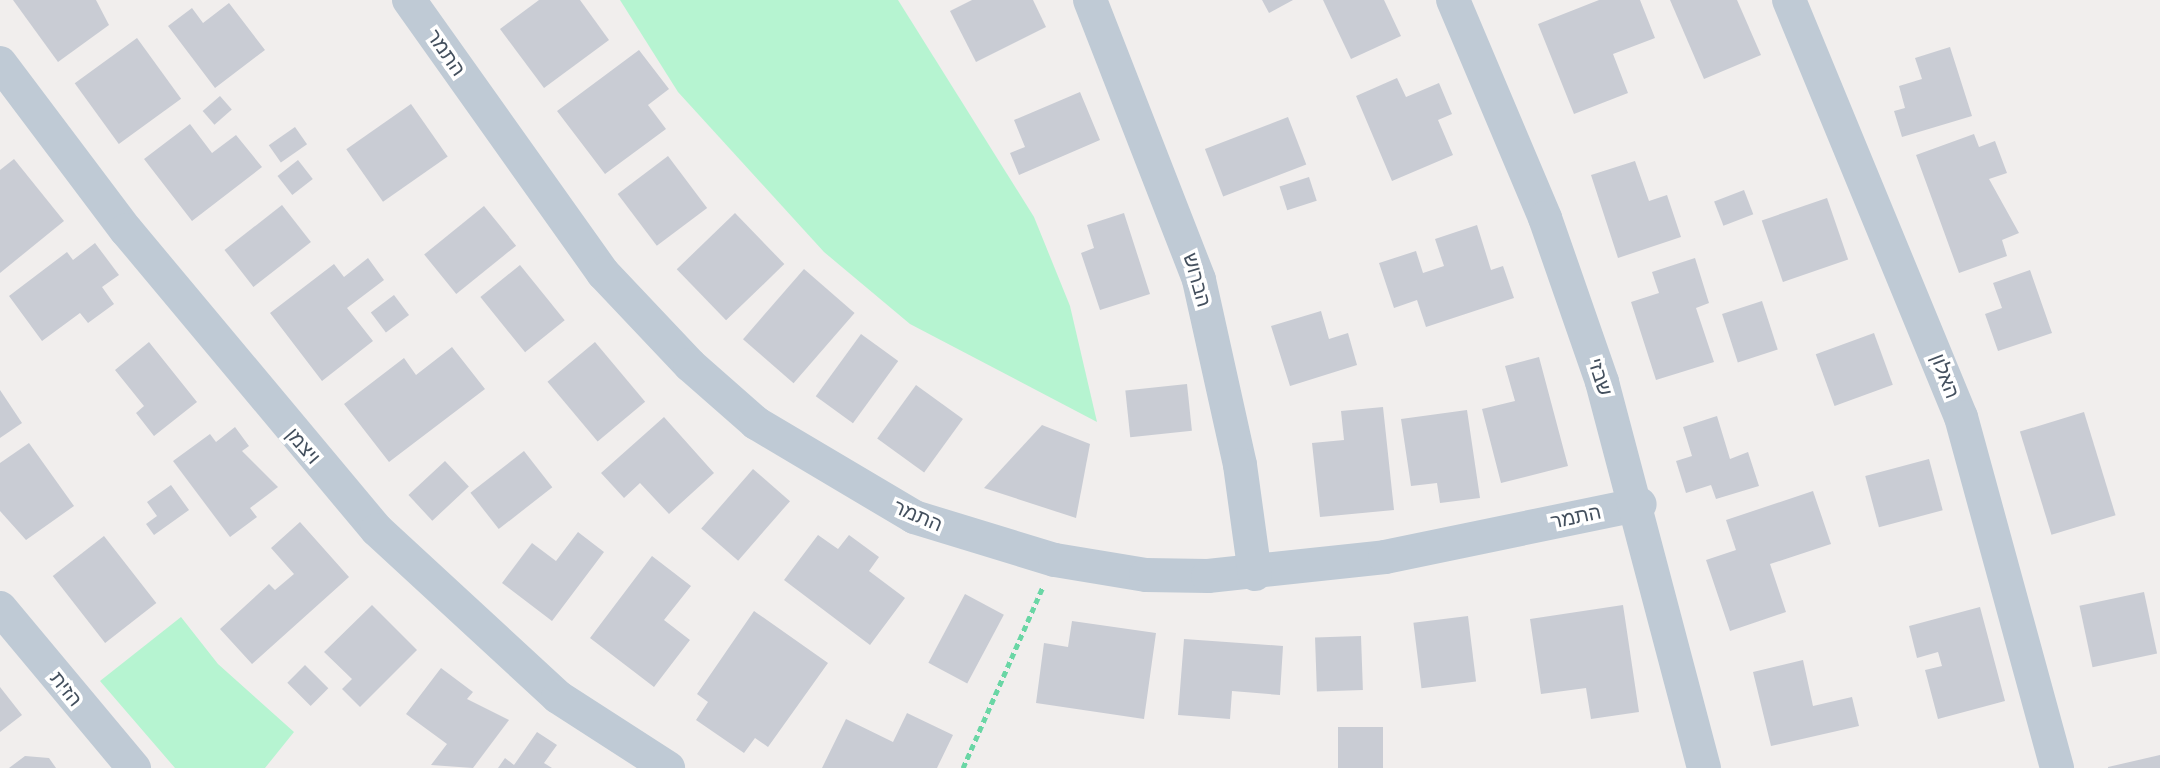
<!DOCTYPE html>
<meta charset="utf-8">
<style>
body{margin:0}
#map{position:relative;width:2160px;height:768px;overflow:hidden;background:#f1eeed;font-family:Helvetica,"Noto Sans Hebrew",sans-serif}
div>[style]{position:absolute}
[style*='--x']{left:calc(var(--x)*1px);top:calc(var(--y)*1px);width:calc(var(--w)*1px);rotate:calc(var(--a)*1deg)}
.green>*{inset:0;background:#b6f4d1}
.building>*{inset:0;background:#c9ccd4;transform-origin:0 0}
.path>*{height:5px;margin-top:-2.5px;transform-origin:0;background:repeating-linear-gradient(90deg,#6ad6a5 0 6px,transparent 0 10px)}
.minor>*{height:34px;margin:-17px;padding:0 17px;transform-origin:17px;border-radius:17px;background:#bfcad5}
span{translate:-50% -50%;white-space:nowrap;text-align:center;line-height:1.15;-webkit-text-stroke:7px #fff;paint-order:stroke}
.street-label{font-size:20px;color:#44505e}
</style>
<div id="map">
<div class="green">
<div style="clip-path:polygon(620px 0,898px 0,1034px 217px,1070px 306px,1097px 422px,910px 324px,824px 252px,678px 92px)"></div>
<div style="clip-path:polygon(181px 617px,218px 664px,294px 732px,265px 768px,175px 768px,100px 681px)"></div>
</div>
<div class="building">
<div style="clip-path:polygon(13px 0,96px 0,109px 25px,58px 62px)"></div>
<div style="clip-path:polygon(539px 0,580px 0,609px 40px,544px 88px,500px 29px)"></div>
<div style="clip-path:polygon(972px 0,1033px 0,1046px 27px,976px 62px,950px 11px)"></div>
<div style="clip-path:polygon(1262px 0,1293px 0,1269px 13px)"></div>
<div style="clip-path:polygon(1323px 0,1384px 0,1401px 36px,1351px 59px)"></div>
<div style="clip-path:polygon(1599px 0,1640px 0,1655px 38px,1613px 54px,1628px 93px,1574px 114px,1538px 24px)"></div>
<div style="clip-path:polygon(1670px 0,1737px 0,1761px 55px,1704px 79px)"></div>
<div style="clip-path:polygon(229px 3px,265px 50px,215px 88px,168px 26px,192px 8px,203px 23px)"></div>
<div style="left:137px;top:38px;width:75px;height:77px;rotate:54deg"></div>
<div style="clip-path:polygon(1950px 47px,1972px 116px,1902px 137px,1894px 111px,1905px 108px,1899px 86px,1922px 79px,1915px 58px)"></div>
<div style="clip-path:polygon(639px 50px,669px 89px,648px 105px,666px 129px,605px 174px,557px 111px)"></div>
<div style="clip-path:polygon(1397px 78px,1406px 97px,1439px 83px,1452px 114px,1438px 120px,1453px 155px,1392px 181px,1356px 96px)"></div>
<div style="clip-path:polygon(1080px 92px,1100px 140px,1019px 175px,1010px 153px,1025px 147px,1014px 120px)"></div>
<div style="left:220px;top:96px;width:18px;height:23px;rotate:49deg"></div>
<div style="left:411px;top:104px;width:64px;height:79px;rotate:55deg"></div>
<div style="left:1288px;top:117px;width:51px;height:89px;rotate:69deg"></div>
<div style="clip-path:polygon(190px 124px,212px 153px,236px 135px,262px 167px,192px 221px,144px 159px)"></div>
<div style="left:295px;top:127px;width:21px;height:32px;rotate:55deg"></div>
<div style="clip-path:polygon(1974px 134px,1979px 147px,1995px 141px,2007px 173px,1989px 179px,2019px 233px,2002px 240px,2007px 256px,1959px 273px,1916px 155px)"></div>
<div style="left:668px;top:156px;width:65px;height:63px;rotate:53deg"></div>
<div style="clip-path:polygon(14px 159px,64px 221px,0 273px,0 170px)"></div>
<div style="left:298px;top:160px;width:24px;height:26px;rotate:52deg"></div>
<div style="clip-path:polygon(1635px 161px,1649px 201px,1667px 195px,1681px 237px,1618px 258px,1591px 175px)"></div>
<div style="left:1309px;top:177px;width:25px;height:31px;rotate:72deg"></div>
<div style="left:1744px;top:190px;width:26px;height:32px;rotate:69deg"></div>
<div style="left:1827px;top:198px;width:65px;height:69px;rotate:71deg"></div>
<div style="left:282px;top:205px;width:47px;height:73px;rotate:52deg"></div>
<div style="left:484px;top:206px;width:51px;height:77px;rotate:51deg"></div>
<div style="left:735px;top:213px;width:71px;height:81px;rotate:46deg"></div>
<div style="clip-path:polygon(1124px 213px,1150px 294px,1100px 310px,1081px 253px,1094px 248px,1087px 225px)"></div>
<div style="clip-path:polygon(1477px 225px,1491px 270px,1503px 266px,1514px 298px,1426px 327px,1417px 300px,1394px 308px,1379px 263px,1416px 251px,1423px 273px,1444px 266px,1435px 239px)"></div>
<div style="clip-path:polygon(95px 243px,119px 275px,102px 287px,114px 304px,88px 323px,80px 313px,42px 341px,9px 296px,67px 252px,73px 260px)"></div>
<div style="clip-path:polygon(368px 258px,384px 280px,347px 308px,373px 341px,322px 381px,270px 313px,334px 264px,344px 277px)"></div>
<div style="clip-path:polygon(1695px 258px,1709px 303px,1696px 308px,1714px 362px,1656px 380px,1631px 302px,1659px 293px,1652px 272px)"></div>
<div style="left:520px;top:265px;width:71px;height:51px;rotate:51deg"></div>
<div style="left:804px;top:269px;width:67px;height:93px;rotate:41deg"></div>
<div style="clip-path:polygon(2030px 270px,2052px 333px,1998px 351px,1985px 314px,2002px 308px,1993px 283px)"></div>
<div style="left:394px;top:295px;width:25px;height:29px;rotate:53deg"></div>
<div style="left:1762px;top:301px;width:51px;height:42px;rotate:72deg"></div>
<div style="clip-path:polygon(1321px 311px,1329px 339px,1348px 333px,1357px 365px,1290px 386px,1271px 326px)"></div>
<div style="left:1874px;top:333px;width:55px;height:62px;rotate:70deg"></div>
<div style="left:861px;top:334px;width:46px;height:77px;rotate:36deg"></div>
<div style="clip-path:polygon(149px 342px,197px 402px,154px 436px,136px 413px,144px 406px,115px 370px)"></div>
<div style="left:595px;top:342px;width:78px;height:62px;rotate:50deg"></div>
<div style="clip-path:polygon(452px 347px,485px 389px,389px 462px,344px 404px,404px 358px,416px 375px)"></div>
<div style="clip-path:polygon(1539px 357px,1568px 466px,1501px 483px,1482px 409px,1515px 401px,1505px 366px)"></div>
<div style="left:1187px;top:384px;width:47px;height:62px;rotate:84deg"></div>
<div style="left:916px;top:385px;width:58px;height:66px;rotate:36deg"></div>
<div style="clip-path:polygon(0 390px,22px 423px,0 438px)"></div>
<div style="clip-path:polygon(1383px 407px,1394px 510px,1320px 517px,1312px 443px,1344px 440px,1341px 411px)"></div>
<div style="clip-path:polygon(1467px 410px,1480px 498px,1440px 503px,1437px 483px,1411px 486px,1401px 419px)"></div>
<div style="left:2084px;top:412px;width:108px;height:67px;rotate:73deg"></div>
<div style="clip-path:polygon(1717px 416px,1730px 459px,1748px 452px,1759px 486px,1716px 499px,1711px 485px,1686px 493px,1676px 461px,1692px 456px,1683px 427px)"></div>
<div style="clip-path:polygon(664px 417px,714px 473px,669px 514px,640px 483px,624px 498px,601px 473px)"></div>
<div style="clip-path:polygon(1042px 425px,1090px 444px,1076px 518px,984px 488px)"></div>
<div style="clip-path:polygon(235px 427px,249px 446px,242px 451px,278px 487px,250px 508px,257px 517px,230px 537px,173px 461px,210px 434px,216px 442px)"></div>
<div style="clip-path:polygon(29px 443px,74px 506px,26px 540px,0 511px,0 463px)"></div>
<div style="left:524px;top:451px;width:46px;height:68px;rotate:52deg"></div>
<div style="left:1929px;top:459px;width:53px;height:66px;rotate:75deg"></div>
<div style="left:445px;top:461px;width:35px;height:50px;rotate:47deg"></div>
<div style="left:753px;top:469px;width:49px;height:79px;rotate:41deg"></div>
<div style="clip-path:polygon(171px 485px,189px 510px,154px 535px,146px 524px,157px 516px,147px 502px)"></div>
<div style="clip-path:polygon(1813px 491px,1831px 544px,1770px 564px,1786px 612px,1730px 631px,1706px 560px,1736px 550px,1726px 520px)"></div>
<div style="clip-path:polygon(300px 522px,349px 577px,252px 664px,220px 629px,269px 584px,275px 590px,294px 574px,271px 548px)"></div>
<div style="clip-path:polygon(578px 532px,604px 552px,552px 621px,502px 583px,532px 543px,556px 561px)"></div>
<div style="clip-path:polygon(818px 535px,838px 549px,849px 535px,879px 557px,869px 571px,905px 598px,870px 645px,784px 580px)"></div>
<div style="left:104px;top:536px;width:85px;height:65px;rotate:52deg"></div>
<div style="clip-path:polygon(652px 556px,691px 586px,664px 620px,690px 640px,654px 687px,590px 638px)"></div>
<div style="left:2144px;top:592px;width:63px;height:66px;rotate:78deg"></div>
<div style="left:965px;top:594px;width:44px;height:78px;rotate:28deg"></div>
<div style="clip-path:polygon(372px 605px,417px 650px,360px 707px,342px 689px,352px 679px,324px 652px)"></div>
<div style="clip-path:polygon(1623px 605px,1639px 712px,1591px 719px,1586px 688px,1541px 694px,1530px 619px)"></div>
<div style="clip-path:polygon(1980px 607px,2005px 701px,1938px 719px,1925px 670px,1942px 666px,1938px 652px,1917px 658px,1909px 626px)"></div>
<div style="clip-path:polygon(754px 611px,828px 663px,768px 747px,755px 738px,744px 753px,696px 720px,708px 702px,697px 694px)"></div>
<div style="left:1468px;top:616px;width:66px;height:55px;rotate:83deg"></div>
<div style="clip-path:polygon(1072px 621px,1156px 633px,1144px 719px,1036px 703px,1044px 643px,1068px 647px)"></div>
<div style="left:1361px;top:636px;width:54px;height:46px;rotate:88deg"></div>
<div style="clip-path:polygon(1184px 639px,1283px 646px,1280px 695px,1232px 691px,1230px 719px,1178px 715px)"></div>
<div style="clip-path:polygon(1803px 660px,1813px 706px,1852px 697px,1859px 726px,1771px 746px,1753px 672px)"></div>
<div style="left:305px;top:665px;width:33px;height:25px;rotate:45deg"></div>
<div style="clip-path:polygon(441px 668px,473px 692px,467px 699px,509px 720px,473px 768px,431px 765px,447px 744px,406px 714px)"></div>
<div style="clip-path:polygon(0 687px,22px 715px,0 732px)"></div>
<div style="clip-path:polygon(907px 713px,953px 735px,937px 768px,822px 768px,846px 719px,893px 742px)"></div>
<div style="left:1338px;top:727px;width:45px;height:41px"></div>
<div style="clip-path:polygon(537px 732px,557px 745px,544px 763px,552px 768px,498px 768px,505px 758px,514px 765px)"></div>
<div style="clip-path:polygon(2160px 755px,2160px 768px,2108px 768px,2108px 767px)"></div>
<div style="clip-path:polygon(25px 756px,49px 758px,56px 768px,9px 768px)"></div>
</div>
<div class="path">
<div style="--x:963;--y:768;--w:198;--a:-66.2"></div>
</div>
<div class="minor">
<div style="--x:409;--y:0;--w:335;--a:54.6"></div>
<div style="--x:603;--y:273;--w:127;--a:46.6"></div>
<div style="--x:690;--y:365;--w:88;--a:41.3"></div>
<div style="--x:756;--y:423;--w:184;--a:30.7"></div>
<div style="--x:914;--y:517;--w:147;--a:17"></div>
<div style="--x:1055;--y:560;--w:92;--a:9.4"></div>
<div style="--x:1146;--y:575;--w:62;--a:0.9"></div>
<div style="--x:1208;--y:576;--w:178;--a:-6.1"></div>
<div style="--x:1385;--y:557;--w:260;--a:-11.7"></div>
<div style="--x:1090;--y:0;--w:300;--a:68.7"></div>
<div style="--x:1199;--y:280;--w:189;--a:77.5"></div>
<div style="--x:1240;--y:465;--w:110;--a:82.2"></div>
<div style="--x:1453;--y:0;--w:237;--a:67.1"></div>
<div style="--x:1545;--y:218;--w:174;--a:70.8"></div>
<div style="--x:1602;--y:382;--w:399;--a:75.2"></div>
<div style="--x:1789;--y:0;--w:451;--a:67.6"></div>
<div style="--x:1961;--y:417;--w:364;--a:74.7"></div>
<div style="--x:0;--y:63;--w:209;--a:53"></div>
<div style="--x:126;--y:230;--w:391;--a:50.1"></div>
<div style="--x:377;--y:530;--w:246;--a:42.7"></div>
<div style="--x:558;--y:697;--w:131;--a:32.8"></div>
<div style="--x:0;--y:608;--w:209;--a:50.1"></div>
</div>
<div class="street-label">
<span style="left:446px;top:53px;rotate:55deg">התמר</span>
<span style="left:1197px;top:280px;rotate:74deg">הברוש</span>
<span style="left:1945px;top:376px;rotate:69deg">האלון</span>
<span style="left:1600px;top:377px;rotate:72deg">שבזי</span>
<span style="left:303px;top:446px;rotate:49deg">ויצמן</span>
<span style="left:918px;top:516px;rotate:23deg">התמר</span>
<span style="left:1576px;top:517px;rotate:-12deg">התמר</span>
<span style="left:66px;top:689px;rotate:51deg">הזית</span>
</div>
</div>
